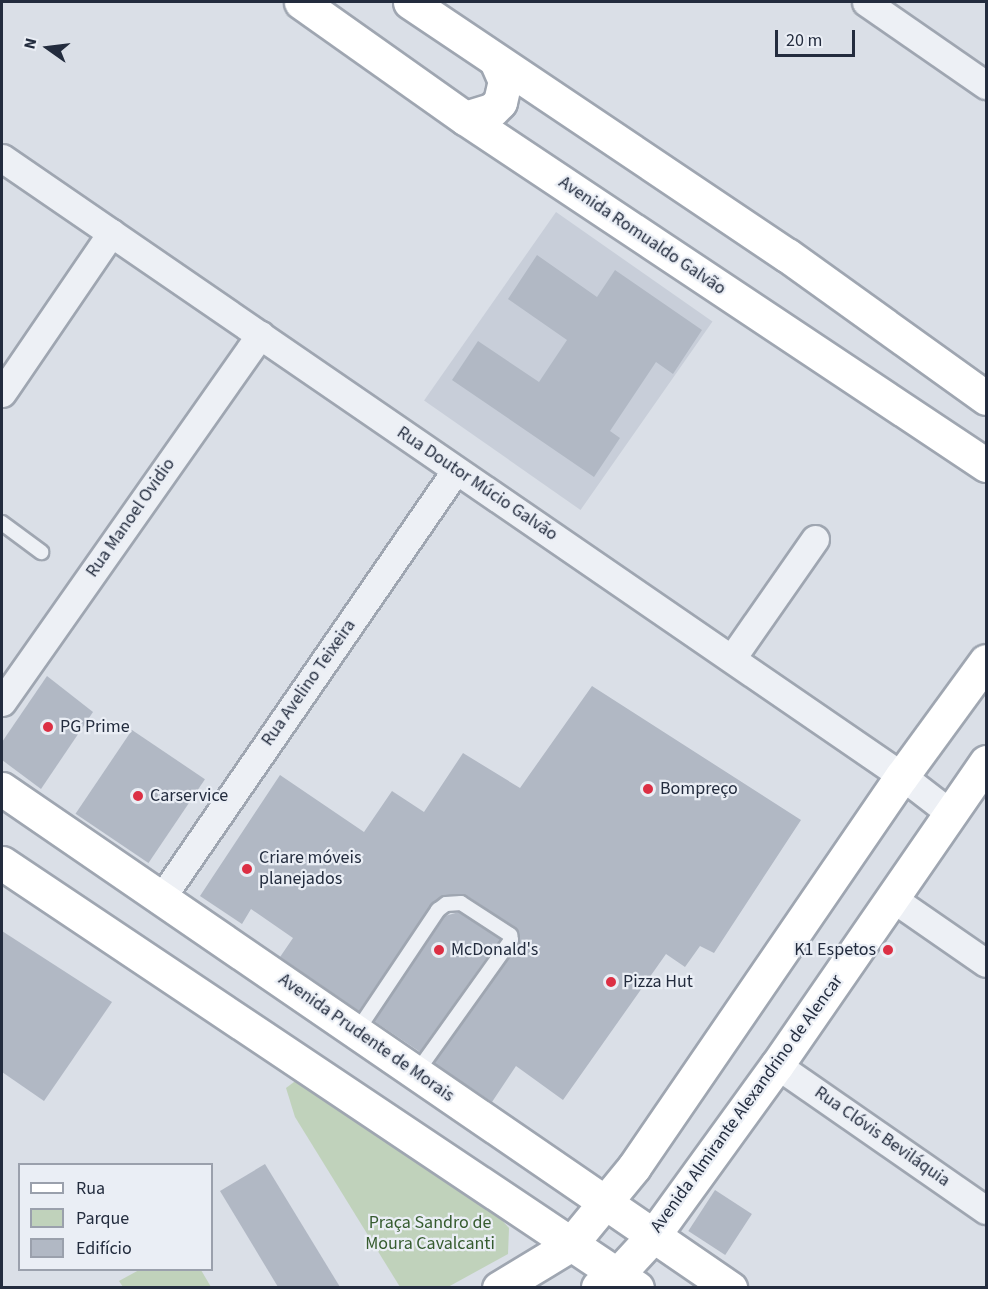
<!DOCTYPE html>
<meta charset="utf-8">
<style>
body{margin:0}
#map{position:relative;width:988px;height:1289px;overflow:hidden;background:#dadfe7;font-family:"Source Sans 3",sans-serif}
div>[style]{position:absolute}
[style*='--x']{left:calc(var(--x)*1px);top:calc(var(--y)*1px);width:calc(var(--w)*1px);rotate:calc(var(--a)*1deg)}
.built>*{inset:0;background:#c8ced9;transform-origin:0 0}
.green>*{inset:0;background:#c0d2bb}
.building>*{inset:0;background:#b1b8c4;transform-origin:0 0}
.roads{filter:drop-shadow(2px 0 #9fa6b1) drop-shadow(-2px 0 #9fa6b1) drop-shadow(0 2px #9fa6b1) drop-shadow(0 -2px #9fa6b1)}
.service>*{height:14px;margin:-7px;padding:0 7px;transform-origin:7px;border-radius:7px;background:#edf0f5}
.minor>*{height:27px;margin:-13.5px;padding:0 13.5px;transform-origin:13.5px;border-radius:13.5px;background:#edf0f5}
.secondary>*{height:33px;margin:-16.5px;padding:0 16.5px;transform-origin:16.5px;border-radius:16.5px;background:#fff}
.primary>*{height:33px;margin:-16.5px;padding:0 16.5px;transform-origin:16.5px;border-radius:16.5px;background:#fff}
.dots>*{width:16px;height:16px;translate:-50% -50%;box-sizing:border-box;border:3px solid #eaeef5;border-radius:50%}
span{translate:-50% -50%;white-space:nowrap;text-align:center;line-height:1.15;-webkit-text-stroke:4.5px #eaeef5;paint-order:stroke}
.street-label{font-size:18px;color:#232c3e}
.poi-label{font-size:18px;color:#232c3e}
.left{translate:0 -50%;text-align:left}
.right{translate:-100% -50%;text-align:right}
.park-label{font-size:18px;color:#365c2f}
.frame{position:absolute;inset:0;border:3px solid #232c3e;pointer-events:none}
.legend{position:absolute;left:18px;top:1163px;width:195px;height:108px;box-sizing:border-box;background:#eaeef5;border:2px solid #9aa0ac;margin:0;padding:8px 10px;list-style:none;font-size:18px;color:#232c3e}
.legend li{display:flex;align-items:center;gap:12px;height:30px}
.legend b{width:30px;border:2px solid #9aa0ac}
.north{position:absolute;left:18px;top:18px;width:60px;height:60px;-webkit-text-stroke:4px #eaeef5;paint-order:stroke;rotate:284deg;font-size:16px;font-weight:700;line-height:24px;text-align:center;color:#232c3e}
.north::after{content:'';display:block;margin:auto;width:21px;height:27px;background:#232c3e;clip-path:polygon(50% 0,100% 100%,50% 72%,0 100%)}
.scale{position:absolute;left:775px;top:30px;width:80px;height:27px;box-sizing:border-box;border:3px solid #232c3e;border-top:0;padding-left:8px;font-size:18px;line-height:21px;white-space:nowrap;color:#232c3e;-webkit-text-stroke:4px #eaeef5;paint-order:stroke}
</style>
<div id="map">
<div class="built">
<div style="left:556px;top:212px;width:191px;height:230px;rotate:35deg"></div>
</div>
<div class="green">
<div style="clip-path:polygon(307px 1081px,500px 1218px,509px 1228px,508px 1254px,448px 1287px,400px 1287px,295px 1117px,286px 1088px,294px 1082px)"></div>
<div style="clip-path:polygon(139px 1270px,201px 1270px,211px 1287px,123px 1287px,119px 1281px)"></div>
</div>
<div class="building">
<div style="clip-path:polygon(537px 255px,597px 297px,615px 270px,702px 330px,673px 374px,656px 362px,610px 431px,620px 438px,594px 477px,452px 380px,478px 341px,539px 382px,567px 340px,508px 299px)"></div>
<div style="clip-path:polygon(47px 676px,93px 712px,41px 789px,2px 760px,2px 742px)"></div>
<div style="clip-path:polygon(592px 686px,801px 820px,714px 953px,700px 946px,685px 967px,666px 954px,563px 1100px,516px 1066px,492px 1102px,434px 1063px,520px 941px,515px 928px,466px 895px,445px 895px,431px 905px,359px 1011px,280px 957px,293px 938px,251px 909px,242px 924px,200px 896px,280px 775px,364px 832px,392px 791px,424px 812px,463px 753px,520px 788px)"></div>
<div style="left:132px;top:730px;width:88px;height:101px;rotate:34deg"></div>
<div style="clip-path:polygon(459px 912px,500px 939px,420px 1052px,374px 1021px,445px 916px)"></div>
<div style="clip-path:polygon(2px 931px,112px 1002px,44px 1101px,2px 1072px)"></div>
<div style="clip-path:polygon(265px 1164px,340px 1287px,278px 1287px,220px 1191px)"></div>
<div style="left:715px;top:1190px;width:44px;height:49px;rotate:33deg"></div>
</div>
<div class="roads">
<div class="service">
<div style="--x:2;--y:523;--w:49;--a:36.6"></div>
<div style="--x:357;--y:1031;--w:146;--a:-56.2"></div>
<div style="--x:438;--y:910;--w:10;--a:-37"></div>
<div style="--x:446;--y:904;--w:15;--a:-4"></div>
<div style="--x:461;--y:903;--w:59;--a:33.1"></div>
<div style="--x:510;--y:935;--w:5;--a:79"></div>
<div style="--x:511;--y:940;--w:163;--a:125.5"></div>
</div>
<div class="minor">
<div style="--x:866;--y:2;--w:146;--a:34.7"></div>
<div style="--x:2;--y:158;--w:1092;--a:34.48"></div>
<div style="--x:902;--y:776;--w:61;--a:37.6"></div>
<div style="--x:2;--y:393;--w:194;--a:-55.7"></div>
<div style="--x:732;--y:658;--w:145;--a:-55.1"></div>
<div style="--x:2;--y:702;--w:449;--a:-54.9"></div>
<div style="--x:162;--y:897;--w:518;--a:-55.45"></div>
<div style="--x:892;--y:898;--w:114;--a:34.7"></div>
<div style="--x:777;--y:1065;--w:254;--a:34.8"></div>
</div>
<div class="secondary">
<div style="--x:301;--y:2;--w:201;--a:35.3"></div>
<div style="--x:465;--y:118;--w:626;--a:33.66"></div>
<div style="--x:410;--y:2;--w:454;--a:33.9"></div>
<div style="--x:787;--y:255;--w:245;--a:35.7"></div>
<div style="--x:465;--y:118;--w:28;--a:-17"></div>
<div style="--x:492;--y:110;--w:11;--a:-45"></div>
<div style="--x:500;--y:102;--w:22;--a:-77"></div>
<div style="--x:505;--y:81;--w:22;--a:-114"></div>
</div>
<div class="primary">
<div style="--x:2;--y:789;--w:883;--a:34.43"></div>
<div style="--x:2;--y:863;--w:764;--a:33.79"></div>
<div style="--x:598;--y:1287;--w:22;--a:-32"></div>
<div style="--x:617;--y:1275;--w:53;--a:-47.3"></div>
<div style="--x:653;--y:1236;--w:211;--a:-54.1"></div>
<div style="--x:777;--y:1065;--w:368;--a:-55.4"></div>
<div style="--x:499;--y:1288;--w:83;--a:-31.2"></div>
<div style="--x:570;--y:1245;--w:101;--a:-50.6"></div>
<div style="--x:634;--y:1167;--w:474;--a:-55.6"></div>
<div style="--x:902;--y:776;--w:142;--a:-53.9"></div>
</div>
</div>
<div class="dots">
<div style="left:48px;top:727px;background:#dc2f44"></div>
<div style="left:648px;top:789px;background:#dc2f44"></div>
<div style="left:138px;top:796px;background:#dc2f44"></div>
<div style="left:247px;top:869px;background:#dc2f44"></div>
<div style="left:439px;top:950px;background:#dc2f44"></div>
<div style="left:888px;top:950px;background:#dc2f44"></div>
<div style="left:611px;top:982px;background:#dc2f44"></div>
</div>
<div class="street-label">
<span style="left:642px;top:236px;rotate:34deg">Avenida Romualdo Galvão</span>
<span style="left:477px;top:484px;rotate:34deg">Rua Doutor Múcio Galvão</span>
<span style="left:131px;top:518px;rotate:-55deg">Rua Manoel Ovidio</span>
<span style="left:309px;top:683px;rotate:-55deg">Rua Avelino Teixeira</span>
<span style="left:366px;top:1038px;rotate:35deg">Avenida Prudente de Morais</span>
<span style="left:747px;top:1104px;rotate:-54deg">Avenida Almirante Alexandrino de Alencar</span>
<span style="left:882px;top:1137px;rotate:35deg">Rua Clóvis Beviláquia</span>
</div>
<div class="poi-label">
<span class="left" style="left:60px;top:727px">PG Prime</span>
<span class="left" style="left:660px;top:789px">Bompreço</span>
<span class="left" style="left:150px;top:796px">Carservice</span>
<span class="left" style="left:259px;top:869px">Criare móveis<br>planejados</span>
<span class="left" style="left:451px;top:950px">McDonald's</span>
<span class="right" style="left:876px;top:950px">K1 Espetos</span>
<span class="left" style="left:623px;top:982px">Pizza Hut</span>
</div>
<div class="park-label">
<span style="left:430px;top:1234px">Praça Sandro de<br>Moura Cavalcanti</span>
</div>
<div class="frame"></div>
<ul class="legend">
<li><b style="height:8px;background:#fff"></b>Rua</li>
<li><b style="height:16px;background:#c0d2bb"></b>Parque</li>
<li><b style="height:16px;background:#b1b8c4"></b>Edifício</li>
</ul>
<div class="north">N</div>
<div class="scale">20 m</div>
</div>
